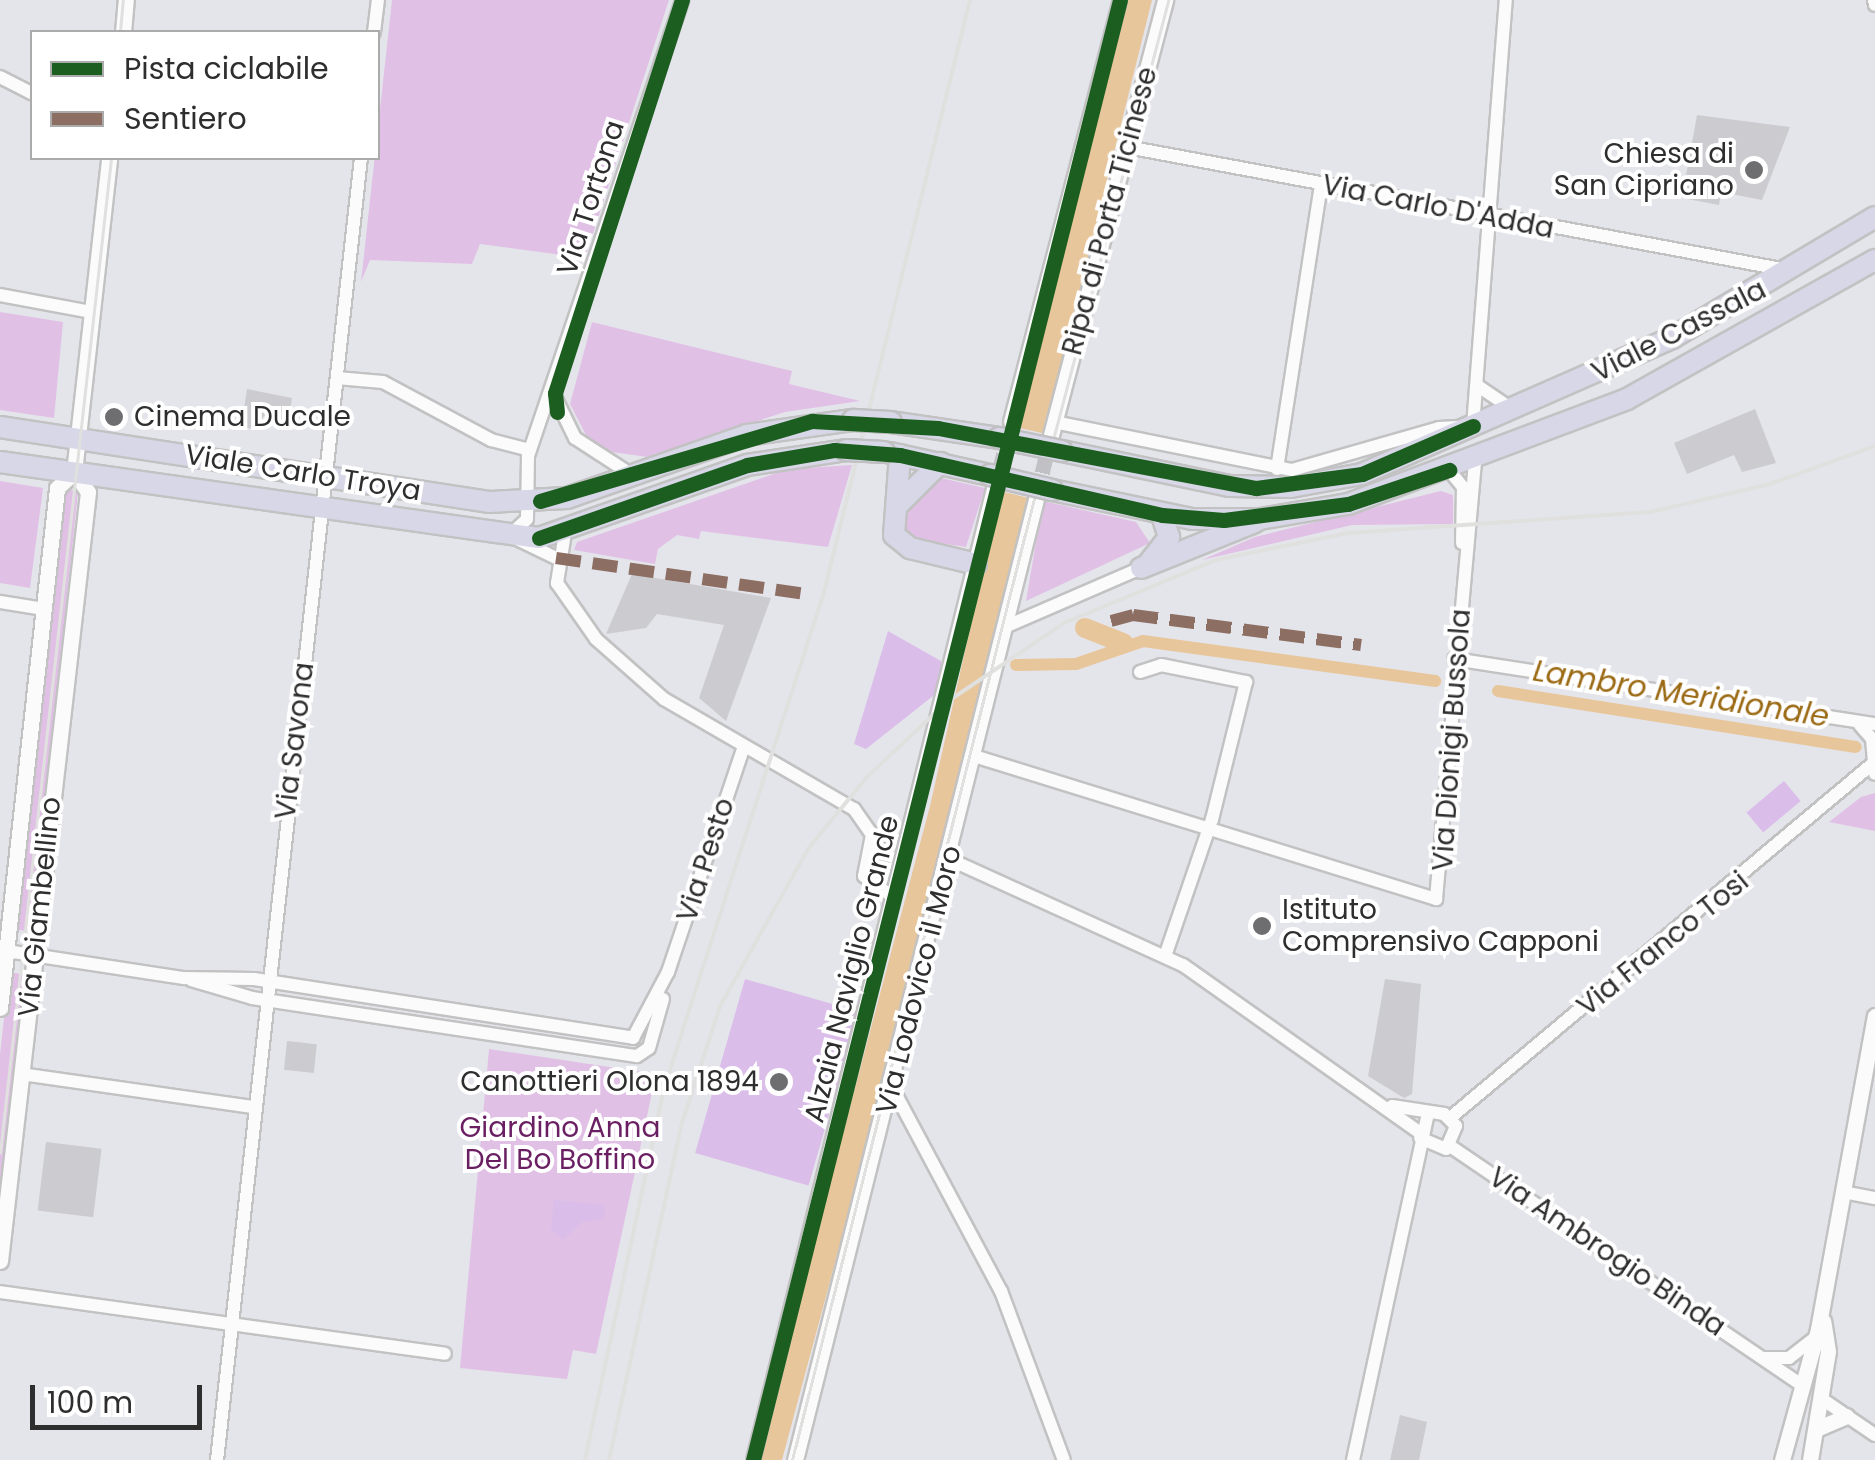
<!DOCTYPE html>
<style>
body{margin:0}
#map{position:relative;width:1875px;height:1460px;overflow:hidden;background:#e4e5eb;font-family:Poppins,sans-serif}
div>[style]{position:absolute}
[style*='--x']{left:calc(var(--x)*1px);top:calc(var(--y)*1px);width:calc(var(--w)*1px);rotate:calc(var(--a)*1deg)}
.green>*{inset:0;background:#e1c0e6}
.pitch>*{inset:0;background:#dbbde9;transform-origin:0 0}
.water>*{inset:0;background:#e8c69c}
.pier>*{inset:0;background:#e4e5eb;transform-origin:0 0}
.canal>*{height:12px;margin:-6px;padding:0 6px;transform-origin:6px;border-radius:6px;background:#e8c69c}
.river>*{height:20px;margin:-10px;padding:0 10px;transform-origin:10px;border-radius:10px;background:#e8c69c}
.building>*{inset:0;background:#cbcbd0;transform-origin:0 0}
.minor-tunnel>*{height:12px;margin-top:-6px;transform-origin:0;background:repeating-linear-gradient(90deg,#c0c0c5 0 12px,transparent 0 18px)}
.tertiary-tunnel>*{height:15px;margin-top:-7.5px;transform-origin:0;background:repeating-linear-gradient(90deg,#c0c0c5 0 15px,transparent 0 23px)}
.roads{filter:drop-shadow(2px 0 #c2c2c3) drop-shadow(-2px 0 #c2c2c3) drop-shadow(0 2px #c2c2c3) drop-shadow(0 -2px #c2c2c3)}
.minor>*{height:12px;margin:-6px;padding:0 6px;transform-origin:6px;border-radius:6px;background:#fbfbfc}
.tertiary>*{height:15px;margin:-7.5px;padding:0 7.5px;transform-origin:7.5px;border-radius:7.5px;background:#fbfbfc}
.primary>*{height:20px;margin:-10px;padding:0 10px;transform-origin:10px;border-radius:10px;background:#d7d7e7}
.tram>*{height:2.5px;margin:-1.25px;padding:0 1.25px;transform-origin:1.25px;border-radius:1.25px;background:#e0e0df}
.rail>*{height:4px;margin:-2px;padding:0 2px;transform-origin:2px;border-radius:2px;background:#e0e0df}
.bridges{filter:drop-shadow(2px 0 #c0c0c2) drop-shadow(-2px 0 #c0c0c2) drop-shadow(0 2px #c0c0c2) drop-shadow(0 -2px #c0c0c2)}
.primary-bridge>*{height:20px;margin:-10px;padding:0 10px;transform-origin:10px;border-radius:10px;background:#d7d7e7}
.quiet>*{height:12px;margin-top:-6px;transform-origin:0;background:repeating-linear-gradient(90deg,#8d6e63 0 25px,transparent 0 37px)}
.cycleway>*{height:15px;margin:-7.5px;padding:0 7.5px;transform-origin:7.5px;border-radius:7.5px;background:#1b5e20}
.dots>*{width:28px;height:28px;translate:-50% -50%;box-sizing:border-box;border:5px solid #fff;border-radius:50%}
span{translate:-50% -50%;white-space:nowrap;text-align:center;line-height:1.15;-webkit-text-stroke:8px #fff;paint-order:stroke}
.poi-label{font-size:28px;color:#2e2e2e}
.right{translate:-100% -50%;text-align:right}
.left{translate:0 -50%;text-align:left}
.street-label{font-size:28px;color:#2e2e2e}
.park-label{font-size:28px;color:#6a1f63}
.water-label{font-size:30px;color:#9b6a14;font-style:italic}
.legend{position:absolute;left:30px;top:30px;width:350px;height:130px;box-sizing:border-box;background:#fff;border:2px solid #ababab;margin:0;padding:12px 18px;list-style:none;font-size:30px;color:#2e2e2e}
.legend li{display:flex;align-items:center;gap:20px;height:50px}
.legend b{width:50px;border:2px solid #ababab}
.scale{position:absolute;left:30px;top:1385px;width:172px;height:45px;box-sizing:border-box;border:5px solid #2e2e2e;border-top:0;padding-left:12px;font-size:30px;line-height:35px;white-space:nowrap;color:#2e2e2e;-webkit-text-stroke:8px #fff;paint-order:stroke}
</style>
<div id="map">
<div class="green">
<div style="clip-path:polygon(392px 0,669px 0,585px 258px,480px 244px,472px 264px,370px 260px,361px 282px)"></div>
<div style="clip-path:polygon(0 312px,63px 322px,54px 418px,0 410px)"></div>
<div style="clip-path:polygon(592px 322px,792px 371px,789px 384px,860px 401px,785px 412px,648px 457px,604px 451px,588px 439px,570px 404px)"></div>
<div style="clip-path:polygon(852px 465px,828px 547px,701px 531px,699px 539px,677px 535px,658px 549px,655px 564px,574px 550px,577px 542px,788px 469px)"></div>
<div style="clip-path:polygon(941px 478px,985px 488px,966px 547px,907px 538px,902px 528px,913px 501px)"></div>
<div style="clip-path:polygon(0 481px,43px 488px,30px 588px,0 583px)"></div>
<div style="clip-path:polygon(63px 489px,78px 491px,32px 932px,14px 929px)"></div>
<div style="clip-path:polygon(1441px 491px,1453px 495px,1453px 524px,1352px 525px,1202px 560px,1255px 537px)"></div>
<div style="clip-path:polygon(1043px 501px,1136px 522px,1150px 543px,1026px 601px)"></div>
<div style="clip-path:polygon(1875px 793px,1875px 831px,1829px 822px,1861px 797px)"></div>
<div style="clip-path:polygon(9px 972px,27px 975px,0 1204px,0 1055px)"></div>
<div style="clip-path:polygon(489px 1049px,656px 1074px,596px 1354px,573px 1350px,567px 1379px,460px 1368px)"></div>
</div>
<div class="pitch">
<div style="clip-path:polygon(888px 631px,941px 661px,941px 678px,938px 692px,866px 749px,854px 744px)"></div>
<div style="left:1784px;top:781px;width:26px;height:49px;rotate:50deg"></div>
<div style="left:745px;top:979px;width:118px;height:181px;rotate:16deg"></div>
<div style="clip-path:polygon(554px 1200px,606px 1205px,603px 1219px,582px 1222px,563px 1240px,551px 1230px)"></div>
</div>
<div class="water">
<div style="clip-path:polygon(1127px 0,1152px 0,875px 1114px,782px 1460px,756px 1460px,930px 806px,1034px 346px)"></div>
</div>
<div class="pier">
<div style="left:1011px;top:426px;width:35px;height:66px;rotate:13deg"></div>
</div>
<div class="canal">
<div style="--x:1016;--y:665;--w:60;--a:-1"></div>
<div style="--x:1076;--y:664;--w:71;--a:-18.9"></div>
<div style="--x:1143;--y:641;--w:295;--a:7.8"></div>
<div style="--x:1498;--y:691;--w:362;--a:8.9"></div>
</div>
<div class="river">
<div style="--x:1085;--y:628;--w:41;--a:21.5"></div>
</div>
<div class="building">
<div style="clip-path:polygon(1697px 115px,1790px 127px,1762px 200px,1721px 192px,1719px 205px,1682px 198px)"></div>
<div style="clip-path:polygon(247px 389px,292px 398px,289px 420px,264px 416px,255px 429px,241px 427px)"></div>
<div style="clip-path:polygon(1755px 409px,1776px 463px,1742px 472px,1734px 455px,1687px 474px,1674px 443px)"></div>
<div style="clip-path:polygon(632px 574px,771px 598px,726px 721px,699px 698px,724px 625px,657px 614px,646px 628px,606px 634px)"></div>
<div style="clip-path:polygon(898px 832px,888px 874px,875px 870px,881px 841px,893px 841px)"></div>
<div style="clip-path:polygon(1385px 979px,1421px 984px,1412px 1094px,1404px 1098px,1368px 1076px)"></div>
<div style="left:287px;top:1041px;width:30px;height:29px;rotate:6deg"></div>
<div style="left:46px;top:1142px;width:56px;height:69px;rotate:7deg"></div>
<div style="clip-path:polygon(1400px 1415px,1427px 1422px,1419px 1460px,1390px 1460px)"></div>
</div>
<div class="minor-tunnel">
<div style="--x:995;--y:483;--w:50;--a:-76.2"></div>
</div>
<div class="tertiary-tunnel">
<div style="--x:1037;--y:495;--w:57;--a:-76.7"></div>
</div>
<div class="roads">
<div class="minor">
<div style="--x:1874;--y:0;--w:5;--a:79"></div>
<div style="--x:374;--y:32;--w:32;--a:-83"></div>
<div style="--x:0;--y:77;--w:36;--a:27"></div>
<div style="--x:1127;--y:147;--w:671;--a:10.56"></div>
<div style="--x:0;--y:295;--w:93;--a:10.6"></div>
<div style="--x:337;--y:378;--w:46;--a:5"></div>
<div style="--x:383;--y:382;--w:123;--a:28.2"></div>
<div style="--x:491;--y:440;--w:40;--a:14.4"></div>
<div style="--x:1478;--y:386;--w:41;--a:34.1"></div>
<div style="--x:555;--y:397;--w:46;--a:64"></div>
<div style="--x:575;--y:438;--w:68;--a:33"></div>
<div style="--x:1010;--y:422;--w:436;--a:-75.4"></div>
<div style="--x:1054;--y:422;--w:243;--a:11.4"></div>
<div style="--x:1292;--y:470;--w:153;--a:-15.9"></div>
<div style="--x:1439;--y:428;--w:34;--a:-3"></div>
<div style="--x:1473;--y:426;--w:427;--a:-85.6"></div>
<div style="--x:1277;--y:469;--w:287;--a:-81.2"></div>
<div style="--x:1449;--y:470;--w:22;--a:51"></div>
<div style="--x:1463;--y:487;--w:56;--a:91"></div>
<div style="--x:565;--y:533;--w:51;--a:99.1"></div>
<div style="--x:557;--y:583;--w:68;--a:55.1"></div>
<div style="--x:596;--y:639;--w:91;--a:41.4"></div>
<div style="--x:664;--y:699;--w:220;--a:30.1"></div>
<div style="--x:854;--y:809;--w:32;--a:55"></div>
<div style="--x:872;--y:835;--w:42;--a:101"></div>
<div style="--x:864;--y:876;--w:34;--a:36"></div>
<div style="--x:510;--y:535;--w:23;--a:-43"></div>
<div style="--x:527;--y:519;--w:63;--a:-89.1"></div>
<div style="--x:528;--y:456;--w:481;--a:-71.3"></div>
<div style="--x:515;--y:538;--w:46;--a:26"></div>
<div style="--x:0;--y:602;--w:45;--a:9"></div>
<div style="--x:1007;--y:626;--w:146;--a:-23.4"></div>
<div style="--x:1454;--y:659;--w:426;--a:8.8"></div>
<div style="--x:1140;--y:672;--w:22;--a:-18"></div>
<div style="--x:1161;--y:665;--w:87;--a:11.3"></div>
<div style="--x:1246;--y:682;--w:141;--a:103.9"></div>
<div style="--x:1212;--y:819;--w:145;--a:108.9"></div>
<div style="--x:1860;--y:725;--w:18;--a:49"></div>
<div style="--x:1872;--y:739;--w:35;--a:85"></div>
<div style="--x:974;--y:756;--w:484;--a:17.2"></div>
<div style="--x:1436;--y:899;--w:441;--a:-84.9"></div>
<div style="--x:949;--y:859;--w:257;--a:24.4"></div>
<div style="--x:1183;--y:965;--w:289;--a:35.3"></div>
<div style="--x:0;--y:950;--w:186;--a:8.7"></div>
<div style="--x:184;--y:978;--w:70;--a:0.8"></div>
<div style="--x:254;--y:979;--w:384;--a:8.8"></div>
<div style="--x:633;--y:1038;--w:75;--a:-62.1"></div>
<div style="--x:668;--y:972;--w:235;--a:-71.4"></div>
<div style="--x:191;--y:980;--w:64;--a:16.4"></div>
<div style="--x:252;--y:998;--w:389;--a:8.6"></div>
<div style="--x:637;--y:1056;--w:14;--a:-34"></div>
<div style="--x:649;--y:1048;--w:51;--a:-74.1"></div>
<div style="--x:21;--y:1074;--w:235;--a:8.1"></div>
<div style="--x:893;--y:1089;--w:229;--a:61.9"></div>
<div style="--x:1001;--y:1291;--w:180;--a:69.6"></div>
<div style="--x:1392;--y:1106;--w:53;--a:8.7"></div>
<div style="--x:1444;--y:1114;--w:17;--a:45"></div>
<div style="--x:1456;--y:1126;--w:25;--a:113"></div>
<div style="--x:1446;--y:1149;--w:28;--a:-157"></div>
<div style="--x:1450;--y:1118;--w:549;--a:-39.98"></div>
<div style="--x:1450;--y:1146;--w:422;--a:34.2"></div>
<div style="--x:1843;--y:1192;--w:33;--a:11"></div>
<div style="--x:0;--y:1292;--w:449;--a:7.9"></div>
<div style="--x:1765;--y:1358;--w:24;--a:0"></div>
<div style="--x:1789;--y:1358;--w:29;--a:-38"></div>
<div style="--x:1822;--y:1399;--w:64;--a:34.2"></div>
<div style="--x:217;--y:1460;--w:1310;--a:-83.69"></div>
<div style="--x:753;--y:1460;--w:1000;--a:-76.12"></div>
<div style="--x:1353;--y:1460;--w:351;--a:-77.8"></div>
</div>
<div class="tertiary">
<div style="--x:123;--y:32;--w:32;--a:-85"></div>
<div style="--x:1051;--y:435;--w:450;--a:-75.3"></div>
<div style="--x:0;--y:1008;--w:523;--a:-83.74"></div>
<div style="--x:57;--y:488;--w:23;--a:-43"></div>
<div style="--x:74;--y:472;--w:316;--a:-83.6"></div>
<div style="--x:0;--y:1261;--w:774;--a:-83.47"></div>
<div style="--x:88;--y:492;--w:24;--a:-125"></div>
<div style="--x:1816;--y:1429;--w:33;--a:-23"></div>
<div style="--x:795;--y:1460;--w:991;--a:-75.92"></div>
<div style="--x:1782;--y:1460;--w:136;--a:-74.6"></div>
<div style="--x:1818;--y:1329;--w:318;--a:-79.7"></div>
<div style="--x:1810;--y:1460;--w:110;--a:-80.6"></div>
<div style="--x:1828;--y:1351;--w:30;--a:-99"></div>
</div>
<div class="primary">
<div style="--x:891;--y:422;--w:109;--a:8.4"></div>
<div style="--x:0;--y:427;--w:496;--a:8.7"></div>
<div style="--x:490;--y:502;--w:77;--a:-3"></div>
<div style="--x:567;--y:498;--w:191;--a:-19.3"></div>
<div style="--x:747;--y:435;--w:107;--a:-8.1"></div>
<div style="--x:1062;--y:451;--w:171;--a:11.8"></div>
<div style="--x:1229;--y:486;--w:62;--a:0.9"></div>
<div style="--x:1291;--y:487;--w:72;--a:-10.4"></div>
<div style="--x:1362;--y:474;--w:339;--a:-23.7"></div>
<div style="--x:1672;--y:338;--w:236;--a:-30.8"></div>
<div style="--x:890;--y:453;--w:102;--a:12.4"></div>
<div style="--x:900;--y:455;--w:80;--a:94.3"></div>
<div style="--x:894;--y:535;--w:21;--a:39"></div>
<div style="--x:910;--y:548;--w:68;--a:13.6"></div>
<div style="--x:0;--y:462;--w:544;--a:8.03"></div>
<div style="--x:539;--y:538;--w:220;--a:-19.3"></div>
<div style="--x:747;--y:465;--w:100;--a:-8.6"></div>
<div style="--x:1052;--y:490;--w:143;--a:11.7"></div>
<div style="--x:1192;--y:519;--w:68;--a:0"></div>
<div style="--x:1260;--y:519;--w:89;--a:-9.7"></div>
<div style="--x:1348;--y:504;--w:298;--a:-20.6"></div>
<div style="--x:1627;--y:399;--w:284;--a:-29.3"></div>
<div style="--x:900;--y:503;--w:57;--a:-45"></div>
<div style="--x:1149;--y:563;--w:33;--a:-52"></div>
<div style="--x:1169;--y:537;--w:23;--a:-108"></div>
<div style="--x:1141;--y:568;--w:123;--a:-22"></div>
</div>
</div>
<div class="tram">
<div style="--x:120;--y:32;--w:32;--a:-85"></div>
<div style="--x:1054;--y:436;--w:451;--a:-75.3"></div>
<div style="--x:0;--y:1153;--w:1001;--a:-83.63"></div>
<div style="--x:792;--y:1460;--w:991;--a:-75.87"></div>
</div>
<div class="rail">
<div style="--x:585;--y:1460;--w:383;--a:-78"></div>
<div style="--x:665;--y:1085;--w:518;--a:-72.12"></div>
<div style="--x:824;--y:592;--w:610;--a:-76.15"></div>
<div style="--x:609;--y:1460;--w:345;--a:-77.8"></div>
<div style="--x:682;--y:1123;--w:123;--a:-72"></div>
<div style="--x:720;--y:1006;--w:180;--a:-60.7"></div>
<div style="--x:808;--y:849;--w:93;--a:-50.7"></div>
<div style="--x:867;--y:777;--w:110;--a:-43.2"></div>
<div style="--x:947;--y:702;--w:141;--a:-34"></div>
<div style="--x:1064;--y:623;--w:165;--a:-22.5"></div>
<div style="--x:1216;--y:560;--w:135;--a:-11.6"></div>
<div style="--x:1348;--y:533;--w:303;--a:-4"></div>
<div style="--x:1650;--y:512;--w:123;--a:-13.1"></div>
<div style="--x:1770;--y:484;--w:112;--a:-19.9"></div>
</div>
<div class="bridges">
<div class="primary-bridge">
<div style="--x:853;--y:420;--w:38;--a:3"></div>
<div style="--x:999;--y:438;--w:64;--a:11.7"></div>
<div style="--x:846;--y:450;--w:38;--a:3"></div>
<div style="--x:990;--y:475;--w:64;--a:13.6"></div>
</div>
</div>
<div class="quiet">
<div style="--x:556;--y:558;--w:254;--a:8.2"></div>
<div style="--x:1111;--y:621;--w:23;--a:-15"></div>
<div style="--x:1133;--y:615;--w:230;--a:7.5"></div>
</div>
<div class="cycleway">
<div style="--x:557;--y:412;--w:19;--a:-96"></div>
<div style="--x:555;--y:393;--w:413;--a:-72.1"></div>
<div style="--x:540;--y:501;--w:284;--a:-16.4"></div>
<div style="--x:812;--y:421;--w:126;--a:3.2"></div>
<div style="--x:938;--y:428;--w:324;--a:10.7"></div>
<div style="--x:1256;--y:488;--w:107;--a:-7.5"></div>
<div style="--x:1362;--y:474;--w:121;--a:-23.4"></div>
<div style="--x:539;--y:538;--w:220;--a:-19.3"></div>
<div style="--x:747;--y:465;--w:88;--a:-9.8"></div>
<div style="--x:834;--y:450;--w:66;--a:4.3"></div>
<div style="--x:900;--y:455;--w:269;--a:12.9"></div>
<div style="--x:1162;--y:515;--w:62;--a:4.6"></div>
<div style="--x:1224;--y:520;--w:125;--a:-7.4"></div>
<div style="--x:1348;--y:504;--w:107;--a:-18.6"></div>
<div style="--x:753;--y:1460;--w:1505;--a:-75.89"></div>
</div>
<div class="dots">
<div style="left:1754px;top:170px;background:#6e6e70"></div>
<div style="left:114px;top:417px;background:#6e6e70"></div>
<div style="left:1262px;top:926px;background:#6e6e70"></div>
<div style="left:779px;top:1082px;background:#6e6e70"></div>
</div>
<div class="poi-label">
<span class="right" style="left:1734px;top:170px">Chiesa di<br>San Cipriano</span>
<span class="left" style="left:134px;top:417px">Cinema Ducale</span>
<span class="left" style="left:1282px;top:926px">Istituto<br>Comprensivo Capponi</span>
<span class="right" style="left:759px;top:1082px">Canottieri Olona 1894</span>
</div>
<div class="street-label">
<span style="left:591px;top:198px;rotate:-72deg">Via Tortona</span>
<span style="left:1438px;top:207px;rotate:11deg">Via Carlo D'Adda</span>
<span style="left:1110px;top:211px;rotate:-75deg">Ripa di Porta Ticinese</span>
<span style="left:1679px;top:331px;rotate:-27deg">Viale Cassala</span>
<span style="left:303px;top:473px;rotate:9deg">Viale Carlo Troya</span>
<span style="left:1452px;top:740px;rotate:-86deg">Via Dionigi Bussola</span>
<span style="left:295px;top:741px;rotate:-83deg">Via Savona</span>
<span style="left:706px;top:860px;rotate:-72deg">Via Pesto</span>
<span style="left:40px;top:907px;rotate:-84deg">Via Giambellino</span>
<span style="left:1663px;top:944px;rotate:-39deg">Via Franco Tosi</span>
<span style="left:852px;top:969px;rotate:-76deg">Alzaia Naviglio Grande</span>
<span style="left:919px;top:980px;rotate:-76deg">Via Lodovico il Moro</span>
<span style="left:1607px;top:1252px;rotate:34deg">Via Ambrogio Binda</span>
</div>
<div class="park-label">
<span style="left:560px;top:1144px">Giardino Anna<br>Del Bo Boffino</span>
</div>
<div class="water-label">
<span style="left:1681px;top:694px;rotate:9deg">Lambro Meridionale</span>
</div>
<ul class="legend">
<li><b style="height:12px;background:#1b5e20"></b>Pista ciclabile</li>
<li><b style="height:12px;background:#8d6e63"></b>Sentiero</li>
</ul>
<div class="scale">100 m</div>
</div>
